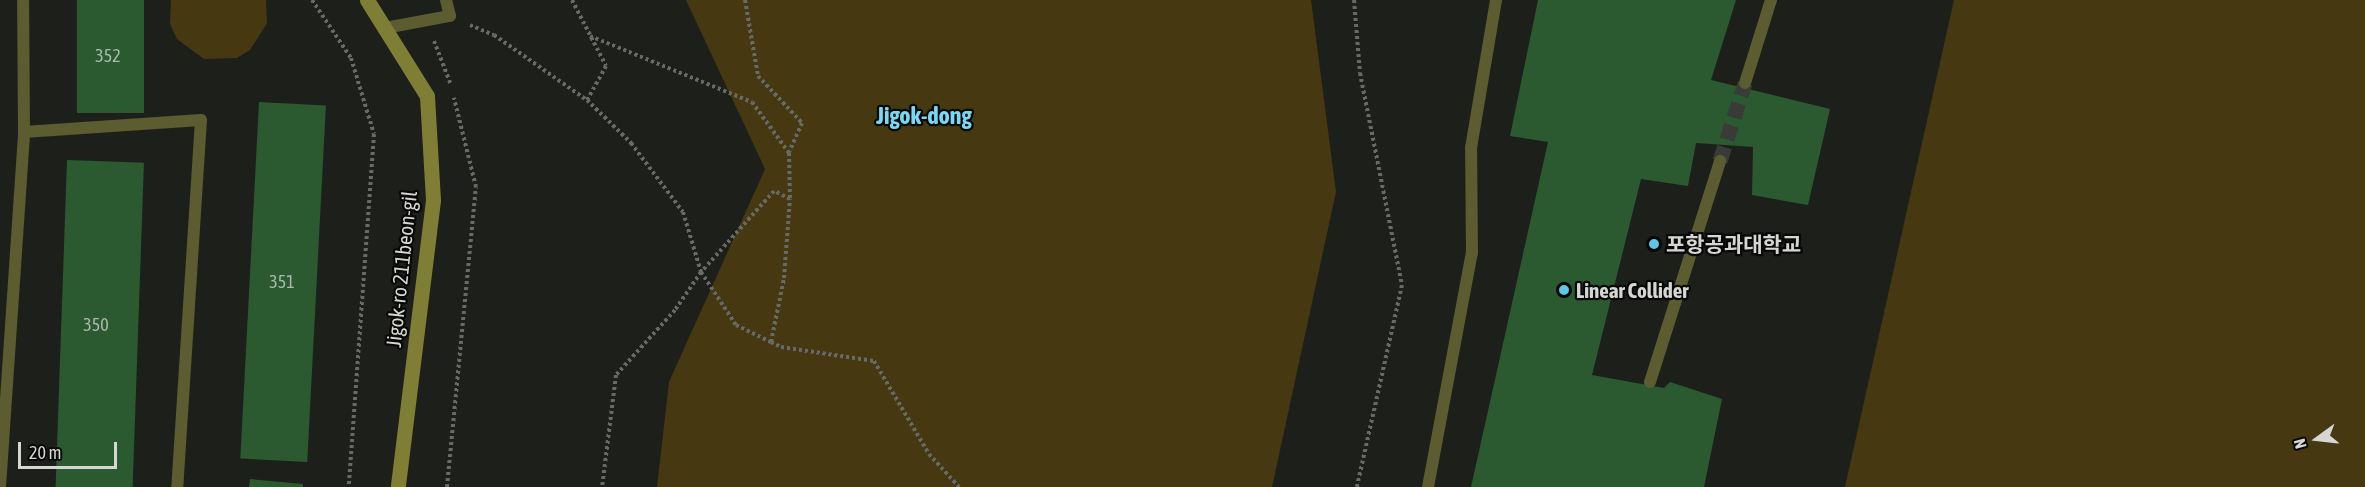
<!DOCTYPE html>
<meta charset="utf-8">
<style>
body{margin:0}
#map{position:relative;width:2365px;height:487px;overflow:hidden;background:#1d1f1b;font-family:"Asap Condensed","Noto Sans KR",sans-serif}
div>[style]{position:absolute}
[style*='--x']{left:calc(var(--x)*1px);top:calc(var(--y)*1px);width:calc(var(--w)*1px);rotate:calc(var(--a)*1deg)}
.green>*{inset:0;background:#463912}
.building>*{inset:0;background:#2b5a31;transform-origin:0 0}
.minor-tunnel>*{height:15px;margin-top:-7.5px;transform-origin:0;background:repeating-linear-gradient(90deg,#393b37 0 15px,transparent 0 23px)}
.path>*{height:4px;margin-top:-2px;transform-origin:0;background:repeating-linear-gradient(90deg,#686a67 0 3px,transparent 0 6px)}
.service>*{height:12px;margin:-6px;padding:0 6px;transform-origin:6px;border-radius:6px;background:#5b5c2f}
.secondary>*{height:15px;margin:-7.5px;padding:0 7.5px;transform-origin:7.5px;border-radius:7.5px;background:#7e7f34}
.dots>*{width:16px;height:16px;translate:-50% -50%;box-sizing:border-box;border:3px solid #080907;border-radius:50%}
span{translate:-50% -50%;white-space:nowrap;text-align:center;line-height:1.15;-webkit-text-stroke:4.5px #080907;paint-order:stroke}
.number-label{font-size:18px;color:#abb8ac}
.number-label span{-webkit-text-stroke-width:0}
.poi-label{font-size:21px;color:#d6d7d5;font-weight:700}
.left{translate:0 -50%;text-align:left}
.street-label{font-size:21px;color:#d6d7d5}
.quarter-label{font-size:24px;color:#78d8f6;font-weight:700}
.north{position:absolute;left:2287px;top:409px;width:60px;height:60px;-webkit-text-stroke:4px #080907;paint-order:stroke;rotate:255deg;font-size:16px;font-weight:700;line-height:24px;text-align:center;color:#d6d7d5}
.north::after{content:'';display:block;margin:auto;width:21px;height:27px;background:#d6d7d5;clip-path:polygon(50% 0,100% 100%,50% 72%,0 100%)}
.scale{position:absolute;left:18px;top:442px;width:99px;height:27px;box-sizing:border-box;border:3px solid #d6d7d5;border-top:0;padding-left:8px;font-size:18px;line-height:21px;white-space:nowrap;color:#d6d7d5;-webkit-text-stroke:4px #080907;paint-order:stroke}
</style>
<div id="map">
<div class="green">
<div style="clip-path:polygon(171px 0,266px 0,267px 23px,250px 50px,237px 58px,204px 59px,177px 39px,170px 24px)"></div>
<div style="clip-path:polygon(686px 0,1311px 0,1336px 192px,1272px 487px,657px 487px,669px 382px,765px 169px)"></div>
<div style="clip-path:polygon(1954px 0,2365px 0,2365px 487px,1845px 487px)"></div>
</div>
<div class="building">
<div style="left:77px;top:0;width:67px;height:113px"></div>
<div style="clip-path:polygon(1538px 0,1736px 0,1711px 80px,1830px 109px,1808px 205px,1752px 195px,1753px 147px,1696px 143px,1688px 186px,1641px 179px,1592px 375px,1664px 388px,1670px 382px,1722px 399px,1704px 487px,1471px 487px,1548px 142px,1510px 136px)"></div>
<div style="left:259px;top:102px;width:67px;height:357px;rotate:3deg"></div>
<div style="left:67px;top:160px;width:77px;height:328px;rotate:2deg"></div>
<div style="clip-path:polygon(250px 479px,303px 484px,303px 487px,249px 487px)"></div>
</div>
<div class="minor-tunnel">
<div style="--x:1720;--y:161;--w:82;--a:-72.2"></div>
</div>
<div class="path">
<div style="--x:312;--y:0;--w:70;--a:56.1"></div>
<div style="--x:351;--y:58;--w:79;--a:73.2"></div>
<div style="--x:374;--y:134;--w:354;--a:94.1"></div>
<div style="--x:572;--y:0;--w:74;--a:62.7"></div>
<div style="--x:606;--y:66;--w:39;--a:119"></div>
<div style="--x:745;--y:0;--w:77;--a:80.3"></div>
<div style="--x:758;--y:76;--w:64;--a:46.9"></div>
<div style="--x:802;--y:123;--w:32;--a:114"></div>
<div style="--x:1354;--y:0;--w:73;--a:85.3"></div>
<div style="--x:1360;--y:73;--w:216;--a:78.8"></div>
<div style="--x:1402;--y:285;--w:207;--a:102.6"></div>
<div style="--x:470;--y:25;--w:26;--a:23"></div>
<div style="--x:494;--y:35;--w:113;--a:35"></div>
<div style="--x:587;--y:100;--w:62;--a:44.3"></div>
<div style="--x:631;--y:143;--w:86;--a:53"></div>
<div style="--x:683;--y:212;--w:63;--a:73.3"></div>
<div style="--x:701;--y:272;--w:46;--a:124.4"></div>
<div style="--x:675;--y:310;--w:88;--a:132.2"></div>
<div style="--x:616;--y:375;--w:113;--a:97.1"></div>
<div style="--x:590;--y:36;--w:175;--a:22.2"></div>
<div style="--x:752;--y:102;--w:63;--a:54"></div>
<div style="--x:789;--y:153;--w:46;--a:88.8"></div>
<div style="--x:434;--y:41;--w:47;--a:68.9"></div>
<div style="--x:771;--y:342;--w:65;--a:-78.5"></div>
<div style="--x:784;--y:278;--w:79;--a:-85.7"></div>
<div style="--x:790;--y:199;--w:18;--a:-153"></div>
<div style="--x:774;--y:191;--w:109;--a:132"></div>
<div style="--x:701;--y:272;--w:64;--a:56.6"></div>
<div style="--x:736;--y:325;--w:39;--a:26"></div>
<div style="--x:771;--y:342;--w:11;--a:27"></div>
<div style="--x:781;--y:347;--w:94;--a:8.6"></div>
<div style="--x:874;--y:361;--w:108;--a:59.4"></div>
<div style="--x:929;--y:454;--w:45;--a:47.7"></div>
<div style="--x:447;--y:487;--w:301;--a:-84.5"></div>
<div style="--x:476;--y:187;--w:92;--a:-103.9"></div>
</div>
<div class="service">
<div style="--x:385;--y:28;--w:66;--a:-10.5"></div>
<div style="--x:450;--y:16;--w:16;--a:-104"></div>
<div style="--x:1745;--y:83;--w:87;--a:-72.6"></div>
<div style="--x:24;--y:132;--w:177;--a:-3.9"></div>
<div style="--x:201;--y:120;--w:368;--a:93.7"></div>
<div style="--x:1650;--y:382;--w:232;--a:-72.4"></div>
<div style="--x:0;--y:487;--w:356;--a:-86.1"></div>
<div style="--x:24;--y:132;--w:132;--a:-90.4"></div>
<div style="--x:1428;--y:487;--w:238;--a:-79.4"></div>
<div style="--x:1472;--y:253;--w:105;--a:-90.5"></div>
<div style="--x:1471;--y:148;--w:150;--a:-80.4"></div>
</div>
<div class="secondary">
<div style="--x:367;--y:0;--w:113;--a:58"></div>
<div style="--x:427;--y:96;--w:104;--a:86.7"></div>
<div style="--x:433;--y:200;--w:289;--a:97"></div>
</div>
<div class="dots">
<div style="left:1654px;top:244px;background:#5cc7e7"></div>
<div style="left:1564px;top:290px;background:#5cc7e7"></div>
</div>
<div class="number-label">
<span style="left:108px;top:56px">352</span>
<span style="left:282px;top:282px">351</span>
<span style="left:96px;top:325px">350</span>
</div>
<div class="poi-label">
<span class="left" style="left:1666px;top:244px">포항공과대학교</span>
<span class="left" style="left:1576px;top:290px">Linear Collider</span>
</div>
<div class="street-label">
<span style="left:401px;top:269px;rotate:-84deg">Jigok-ro 211beon-gil</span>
</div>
<div class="quarter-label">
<span style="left:924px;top:116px">Jigok-dong</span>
</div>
<div class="north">N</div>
<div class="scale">20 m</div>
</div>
